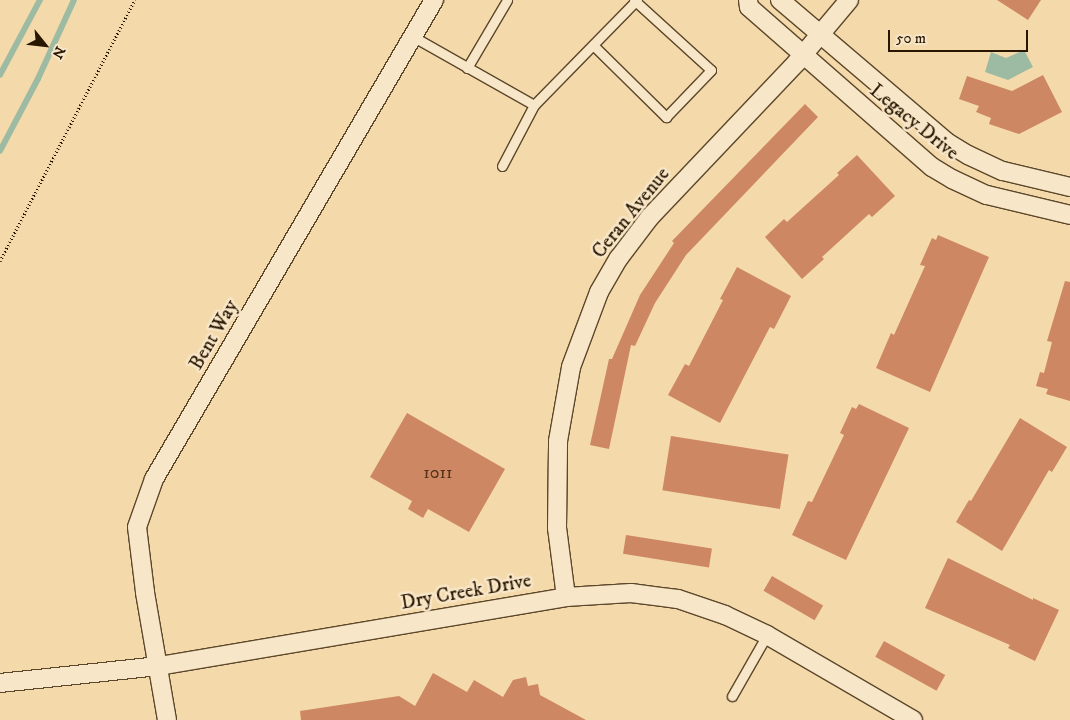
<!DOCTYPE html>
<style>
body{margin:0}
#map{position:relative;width:1070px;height:720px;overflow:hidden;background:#f4d9aa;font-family:"IM FELL DW Pica",serif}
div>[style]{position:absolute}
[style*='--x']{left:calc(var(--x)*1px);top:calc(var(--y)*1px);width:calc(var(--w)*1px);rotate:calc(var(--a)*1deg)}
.water>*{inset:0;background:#9dbba3}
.stream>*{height:5.5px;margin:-2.75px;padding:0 2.75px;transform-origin:2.75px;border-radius:2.75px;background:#9dbba3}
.building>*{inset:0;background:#cd8763;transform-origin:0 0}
.path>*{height:3px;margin-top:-1.5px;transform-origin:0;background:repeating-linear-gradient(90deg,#291600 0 1px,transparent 0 3.5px)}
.roads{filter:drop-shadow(1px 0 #5c472a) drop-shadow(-1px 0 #5c472a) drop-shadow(0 1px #5c472a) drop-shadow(0 -1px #5c472a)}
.lane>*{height:9px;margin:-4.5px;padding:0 4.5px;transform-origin:4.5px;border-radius:4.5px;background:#f8e6c8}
.street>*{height:18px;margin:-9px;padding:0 9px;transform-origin:9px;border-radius:9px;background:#f8e6c8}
span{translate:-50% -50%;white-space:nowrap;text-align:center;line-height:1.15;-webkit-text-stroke:5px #f8e6c8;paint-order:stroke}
.number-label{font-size:18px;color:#523219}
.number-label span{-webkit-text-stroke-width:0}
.street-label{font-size:20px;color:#291600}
.north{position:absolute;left:20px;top:20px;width:50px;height:50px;-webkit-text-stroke:4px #f8e6c8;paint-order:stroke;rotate:119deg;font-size:14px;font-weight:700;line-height:20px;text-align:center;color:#291600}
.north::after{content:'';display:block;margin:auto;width:18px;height:22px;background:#291600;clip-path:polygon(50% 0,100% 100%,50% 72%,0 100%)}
.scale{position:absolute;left:888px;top:30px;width:140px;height:22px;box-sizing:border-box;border:2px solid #291600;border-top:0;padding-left:6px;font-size:15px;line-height:18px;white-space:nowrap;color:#291600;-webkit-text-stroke:4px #f8e6c8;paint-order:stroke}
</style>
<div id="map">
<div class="water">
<div style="clip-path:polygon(1024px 50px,1033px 67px,1008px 80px,985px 72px,991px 52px,1006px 58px)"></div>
</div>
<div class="stream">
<div style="--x:0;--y:75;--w:85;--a:-61.9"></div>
<div style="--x:0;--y:151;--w:81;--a:-62.2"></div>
<div style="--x:38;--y:79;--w:87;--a:-65.5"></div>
</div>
<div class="building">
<div style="clip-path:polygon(997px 0,1041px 0,1028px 20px)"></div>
<div style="clip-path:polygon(1043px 75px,1062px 112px,1019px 134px,989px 124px,991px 118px,976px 112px,979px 106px,959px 99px,967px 76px,1012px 91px)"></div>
<div style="clip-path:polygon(805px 104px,818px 117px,686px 255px,655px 303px,635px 346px,631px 345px,609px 449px,590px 445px,609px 359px,612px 359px,640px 295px,674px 243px,672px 241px)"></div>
<div style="clip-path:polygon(857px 155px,895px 196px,872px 217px,869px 214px,822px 257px,824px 259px,802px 279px,765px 237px,784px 219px,787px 222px,839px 175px,837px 173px)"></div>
<div style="clip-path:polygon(938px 235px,989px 257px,930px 392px,876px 368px,891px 333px,894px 335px,925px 266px,920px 265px,932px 238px,936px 240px)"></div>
<div style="clip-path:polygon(737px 267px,791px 296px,774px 329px,770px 327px,720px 423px,668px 395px,685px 364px,689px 366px,723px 300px,720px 299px)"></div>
<div style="clip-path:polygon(1065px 281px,1070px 282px,1070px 401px,1046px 394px,1048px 389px,1036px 386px,1040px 372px,1044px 373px,1052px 342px,1047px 341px)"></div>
<div style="clip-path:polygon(859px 404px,909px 428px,846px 560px,792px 535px,808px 501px,812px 502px,844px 435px,840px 433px,852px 407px,856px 409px)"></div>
<div style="clip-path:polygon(407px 413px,505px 469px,469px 532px,428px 509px,423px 518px,408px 509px,412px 501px,370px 477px)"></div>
<div style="clip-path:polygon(1020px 418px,1067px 447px,1052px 472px,1049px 470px,1002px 551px,956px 522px,969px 500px,971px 501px)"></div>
<div style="left:671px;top:436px;width:119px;height:55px;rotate:9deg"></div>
<div style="left:626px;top:535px;width:87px;height:19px;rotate:9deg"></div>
<div style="clip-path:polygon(948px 558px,1033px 600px,1033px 598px,1059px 610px,1035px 661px,1008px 648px,1010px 645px,925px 608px)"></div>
<div style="left:772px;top:576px;width:59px;height:17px;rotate:30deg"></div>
<div style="left:884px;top:641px;width:70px;height:18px;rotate:29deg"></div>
<div style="clip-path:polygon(433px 673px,467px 692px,474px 680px,503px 697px,513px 680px,526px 677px,528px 686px,538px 684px,540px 695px,586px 720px,301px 720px,300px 711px,399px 696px,415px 706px)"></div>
</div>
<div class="path">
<div style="--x:0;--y:261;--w:294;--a:-62.7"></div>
</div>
<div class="roads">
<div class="lane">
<div style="--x:412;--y:36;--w:140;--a:29.5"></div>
<div style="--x:593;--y:45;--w:103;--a:44.6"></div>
<div style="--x:666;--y:117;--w:65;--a:-46.2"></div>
<div style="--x:711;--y:70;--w:104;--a:-137.7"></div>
<div style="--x:467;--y:68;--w:79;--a:-59.5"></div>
<div style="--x:502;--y:166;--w:69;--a:-62.3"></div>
<div style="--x:534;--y:105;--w:147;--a:-45.6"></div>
<div style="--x:732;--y:696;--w:70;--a:-60.2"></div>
</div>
<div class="street">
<div style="--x:748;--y:0;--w:7;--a:82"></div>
<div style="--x:749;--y:7;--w:243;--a:41.2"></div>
<div style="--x:932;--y:167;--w:23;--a:31"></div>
<div style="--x:952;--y:179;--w:38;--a:25"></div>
<div style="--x:987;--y:195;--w:85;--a:13.5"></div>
<div style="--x:780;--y:0;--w:221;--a:40.4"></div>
<div style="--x:948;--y:143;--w:23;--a:31"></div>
<div style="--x:968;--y:155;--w:38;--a:25"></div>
<div style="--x:1003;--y:171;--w:69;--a:13.4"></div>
<div style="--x:566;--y:597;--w:70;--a:-97.4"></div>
<div style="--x:557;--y:528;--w:87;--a:-89.3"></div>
<div style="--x:558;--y:441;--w:75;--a:-80"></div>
<div style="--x:571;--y:367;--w:80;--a:-69.5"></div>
<div style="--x:599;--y:292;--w:39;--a:-60"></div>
<div style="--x:619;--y:258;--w:51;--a:-52.9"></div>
<div style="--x:650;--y:217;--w:214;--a:-46.5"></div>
<div style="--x:797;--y:62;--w:81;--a:-50"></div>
<div style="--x:0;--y:683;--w:160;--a:-6.1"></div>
<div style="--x:159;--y:666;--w:413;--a:-9.6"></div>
<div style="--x:566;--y:597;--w:65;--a:-3.5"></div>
<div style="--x:631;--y:593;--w:47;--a:7.3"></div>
<div style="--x:678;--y:599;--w:50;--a:18.8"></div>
<div style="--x:725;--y:615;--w:47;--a:25.5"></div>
<div style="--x:767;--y:635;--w:169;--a:30.2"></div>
<div style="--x:167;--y:720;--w:130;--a:-99.8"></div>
<div style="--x:145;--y:592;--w:65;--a:-97"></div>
<div style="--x:137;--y:527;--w:51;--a:-70.5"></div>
<div style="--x:154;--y:479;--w:555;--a:-59.69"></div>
</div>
</div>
<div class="number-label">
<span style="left:438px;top:473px">1011</span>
</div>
<div class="street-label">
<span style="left:914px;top:122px;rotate:39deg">Legacy Drive</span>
<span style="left:631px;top:213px;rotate:-51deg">Ceran Avenue</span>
<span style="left:214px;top:335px;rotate:-60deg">Bent Way</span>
<span style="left:466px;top:592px;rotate:-10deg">Dry Creek Drive</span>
</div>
<div class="north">N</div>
<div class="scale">50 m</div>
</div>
